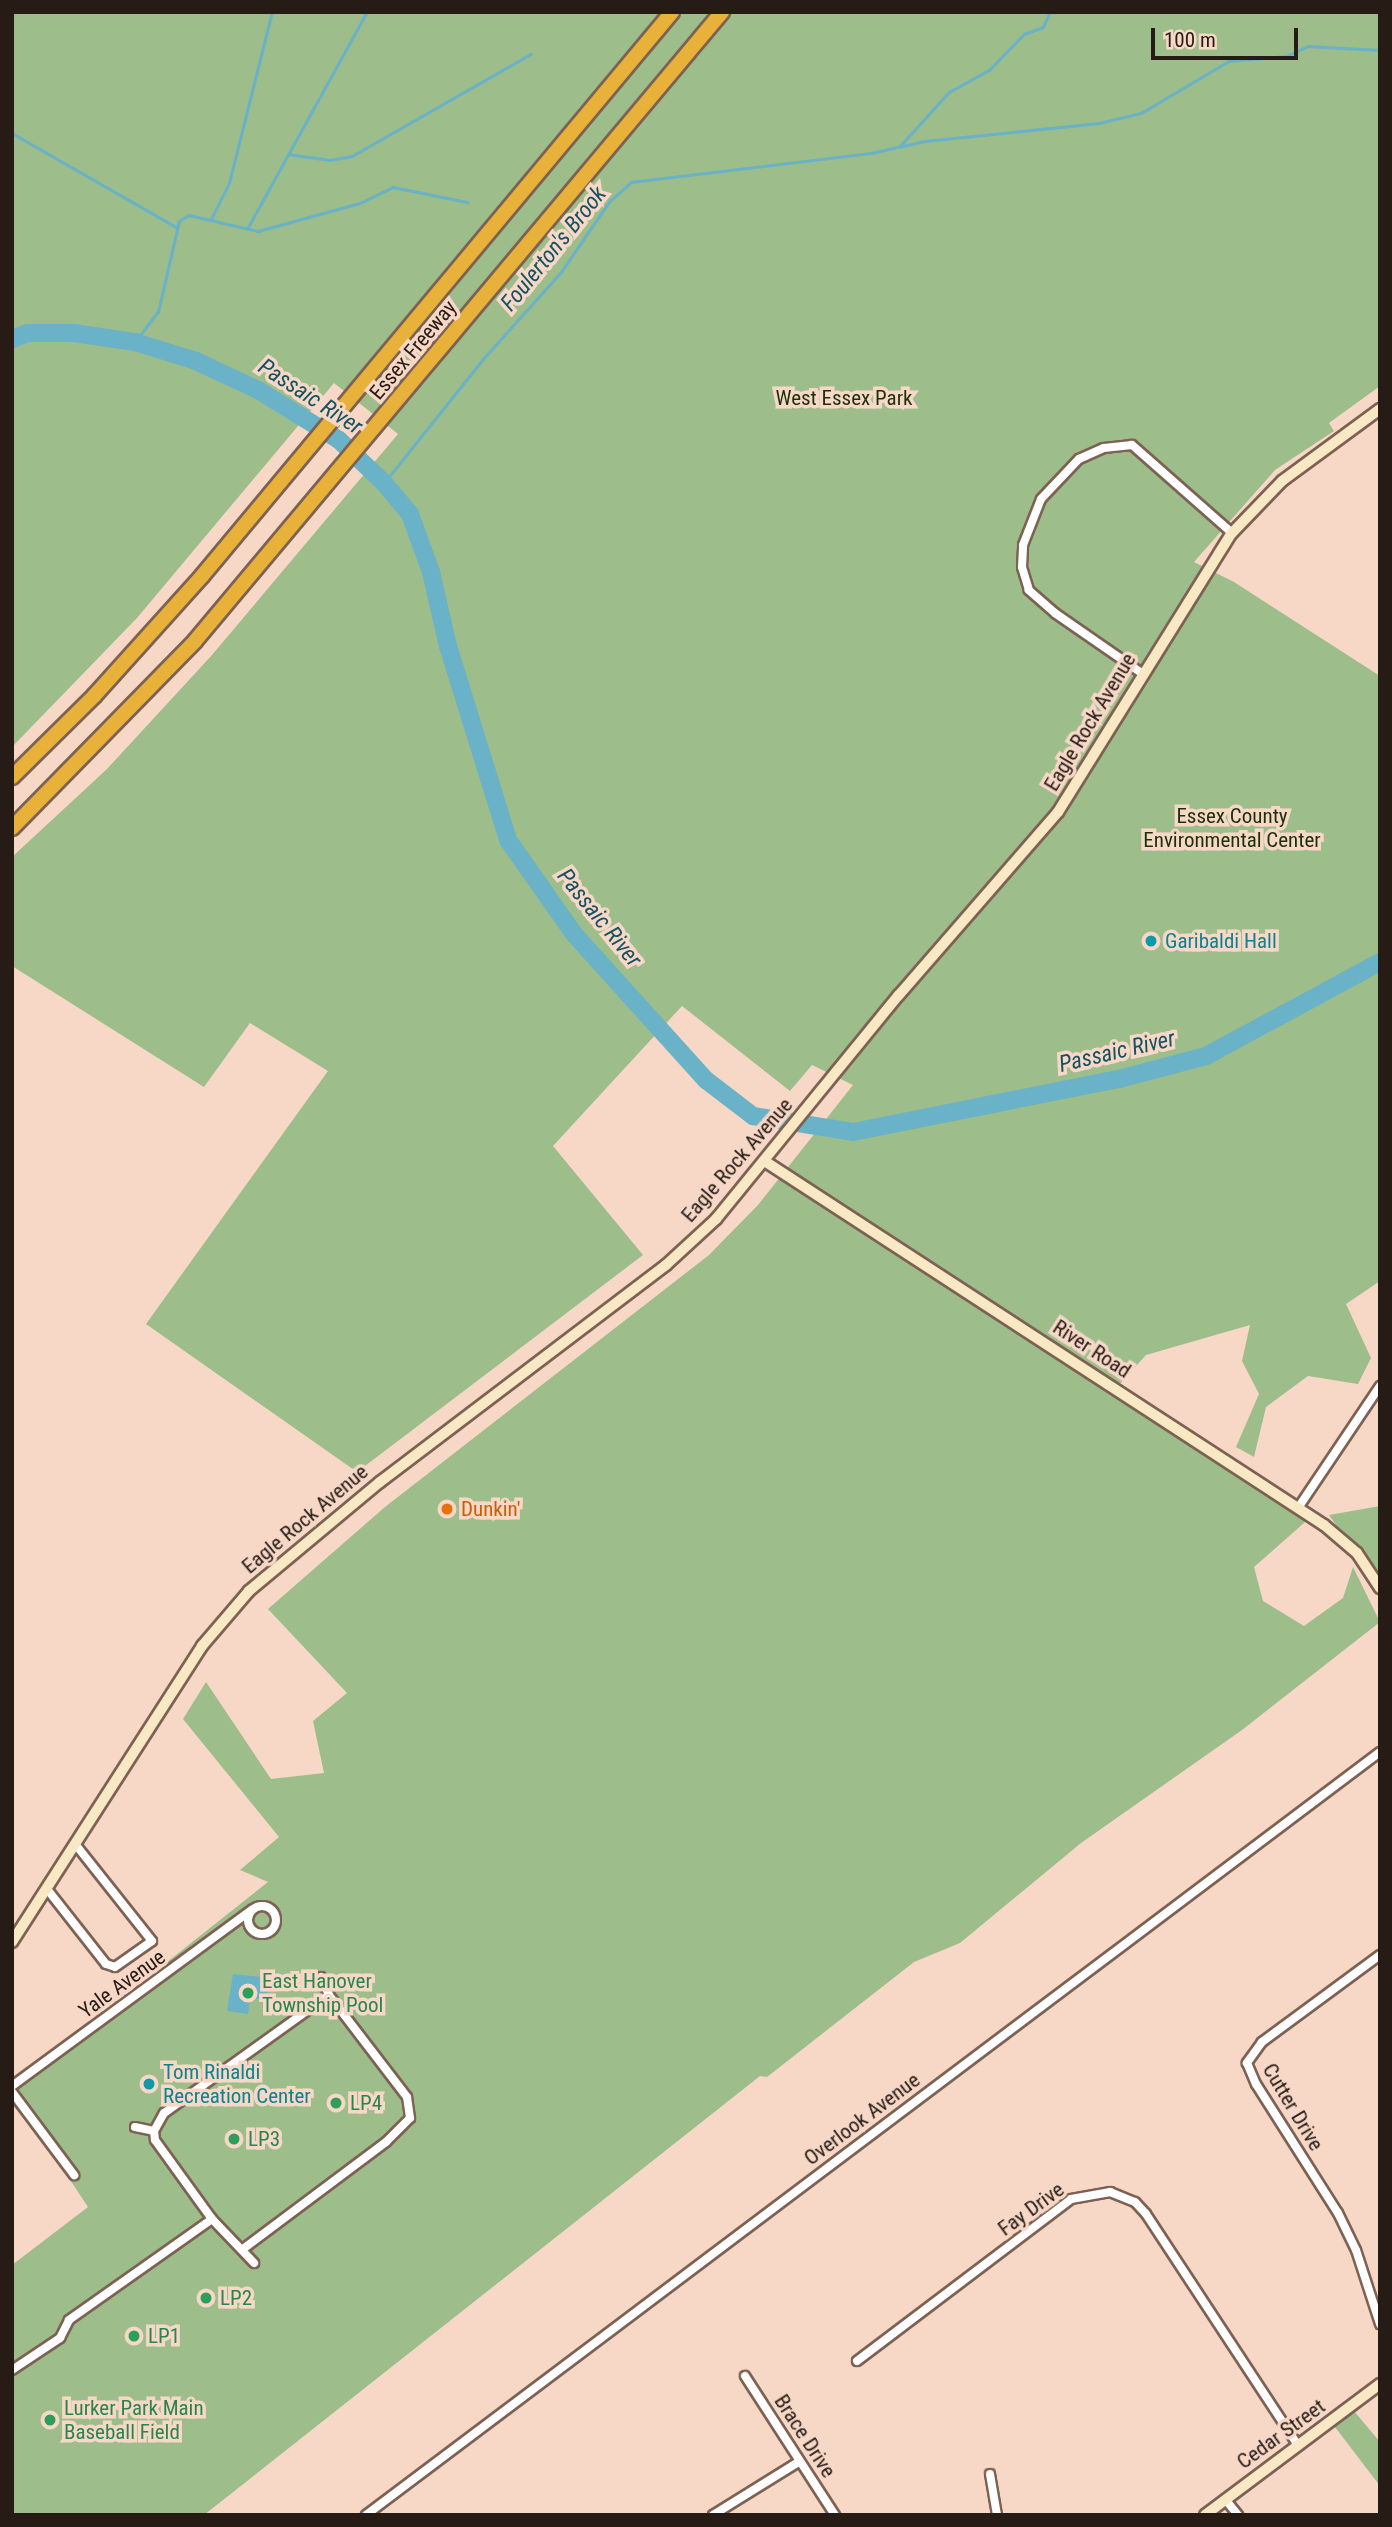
<!DOCTYPE html>
<style>
body{margin:0}
#map{position:relative;width:1392px;height:2527px;overflow:hidden;background:#f7d8c7;font-family:"Roboto Condensed",sans-serif}
div>[style]{position:absolute}
[style*='--x']{left:calc(var(--x)*1px);top:calc(var(--y)*1px);width:calc(var(--w)*1px);rotate:calc(var(--a)*1deg)}
.green>*{inset:0;background:#9dbd8a}
.water>*{inset:0;background:#69b2c8}
.stream>*{height:2.5px;margin:-1.25px;padding:0 1.25px;transform-origin:1.25px;border-radius:1.25px;background:#69b2c8}
.river>*{height:18px;margin:-9px;padding:0 9px;transform-origin:9px;border-radius:9px;background:#69b2c8}
.roads{filter:drop-shadow(2px 0 #7d6254) drop-shadow(-2px 0 #7d6254) drop-shadow(0 2px #7d6254) drop-shadow(0 -2px #7d6254)}
.street>*{height:8px;margin:-4px;padding:0 4px;transform-origin:4px;border-radius:4px;background:#fff}
.street>.ring{margin:-4px;padding:0;box-sizing:content-box;background:none;border:8px solid #fff;border-radius:50%}
.secondary>*{height:10px;margin:-5px;padding:0 5px;transform-origin:5px;border-radius:5px;background:#f8e8c4}
.highway>*{height:14px;margin:-7px;padding:0 7px;transform-origin:7px;border-radius:7px;background:#e7b13a}
.dots>*{width:19px;height:19px;translate:-50% -50%;box-sizing:border-box;border:4px solid #f7d8c7;border-radius:50%}
span{translate:-50% -50%;white-space:nowrap;text-align:center;line-height:1.15;-webkit-text-stroke:7px #f7d8c7;paint-order:stroke}
.street-label{font-size:21px;color:#261b15}
.park-label{font-size:21px;color:#1b300b}
.culture-label{font-size:21px;color:#0d838f}
.left{translate:0 -50%;text-align:left}
.food-label{font-size:21px;color:#c56008}
.leisure-label{font-size:21px;color:#27864d}
.water-label{font-size:23px;color:#155363;font-style:italic}
.frame{position:absolute;inset:0;border:14px solid #261b15;pointer-events:none}
.scale{position:absolute;left:1151px;top:28px;width:147px;height:32px;box-sizing:border-box;border:4px solid #261b15;border-top:0;padding-left:9px;font-size:21px;line-height:24px;white-space:nowrap;color:#261b15;-webkit-text-stroke:5px #f7d8c7;paint-order:stroke}
</style>
<div id="map">
<div class="green">
<div style="clip-path:polygon(12px 12px,1380px 12px,1380px 386px,1329px 423px,1334px 431px,1275px 470px,1194px 562px,1234px 582px,1380px 676px,1380px 1281px,1346px 1304px,1371px 1358px,1358px 1384px,1308px 1376px,1266px 1407px,1254px 1457px,1236px 1447px,1259px 1394px,1242px 1361px,1250px 1325px,1146px 1355px,1117px 1387px,1313px 1515px,1254px 1567px,1263px 1601px,1304px 1626px,1343px 1598px,1353px 1567px,1380px 1622px,1242px 1730px,1081px 1843px,960px 1943px,914px 1962px,767px 2077px,760px 2076px,204px 2515px,12px 2515px,12px 2265px,88px 2207px,12px 2092px,12px 2085px,268px 1882px,240px 1870px,279px 1837px,183px 1719px,206px 1682px,271px 1779px,324px 1773px,313px 1721px,347px 1693px,268px 1609px,385px 1507px,709px 1255px,758px 1205px,853px 1085px,812px 1065px,790px 1091px,682px 1006px,553px 1146px,643px 1255px,357px 1472px,146px 1324px,328px 1071px,250px 1023px,204px 1087px,12px 966px,12px 857px,107px 769px,212px 655px,398px 434px,334px 383px,137px 618px,12px 747px)"></div>
<div style="clip-path:polygon(1380px 1506px,1380px 1588px,1329px 1515px)"></div>
<div style="clip-path:polygon(1354px 2411px,1380px 2442px,1380px 2486px,1335px 2427px)"></div>
</div>
<div class="water">
<div style="clip-path:polygon(233px 1974px,270px 1978px,267px 2000px,250px 1998px,248px 2014px,227px 2011px)"></div>
</div>
<div class="stream">
<div style="--x:12;--y:133;--w:189;--a:29.8"></div>
<div style="--x:900;--y:146;--w:73;--a:-47.8"></div>
<div style="--x:949;--y:92;--w:46;--a:-28.8"></div>
<div style="--x:989;--y:70;--w:50;--a:-45.8"></div>
<div style="--x:1024;--y:34;--w:20;--a:-20"></div>
<div style="--x:1043;--y:27;--w:17;--a:-65"></div>
<div style="--x:288;--y:154;--w:42;--a:8.1"></div>
<div style="--x:330;--y:160;--w:22;--a:-10"></div>
<div style="--x:352;--y:156;--w:206;--a:-29.7"></div>
<div style="--x:211;--y:219;--w:40;--a:-63.4"></div>
<div style="--x:229;--y:183;--w:176;--a:-75.9"></div>
<div style="--x:247;--y:229;--w:248;--a:-61.1"></div>
<div style="--x:135;--y:342;--w:38;--a:-53"></div>
<div style="--x:158;--y:312;--w:93;--a:-77"></div>
<div style="--x:179;--y:221;--w:12;--a:-31"></div>
<div style="--x:189;--y:215;--w:71;--a:13.1"></div>
<div style="--x:258;--y:231;--w:106;--a:-15.4"></div>
<div style="--x:360;--y:203;--w:37;--a:-26"></div>
<div style="--x:393;--y:187;--w:76;--a:11.5"></div>
<div style="--x:384;--y:483;--w:159;--a:-51.4"></div>
<div style="--x:483;--y:359;--w:117;--a:-48.1"></div>
<div style="--x:561;--y:272;--w:85;--a:-55.6"></div>
<div style="--x:609;--y:202;--w:30;--a:-42"></div>
<div style="--x:631;--y:182;--w:242;--a:-6.9"></div>
<div style="--x:871;--y:153;--w:55;--a:-12.5"></div>
<div style="--x:925;--y:141;--w:175;--a:-5.9"></div>
<div style="--x:1099;--y:123;--w:43;--a:-13.4"></div>
<div style="--x:1141;--y:113;--w:102;--a:-30.6"></div>
<div style="--x:1229;--y:61;--w:57;--a:-5"></div>
<div style="--x:1286;--y:56;--w:24;--a:-24"></div>
<div style="--x:1308;--y:46;--w:72;--a:3.2"></div>
</div>
<div class="river">
<div style="--x:12;--y:339;--w:17;--a:-21"></div>
<div style="--x:28;--y:333;--w:46;--a:0"></div>
<div style="--x:74;--y:333;--w:62;--a:8.4"></div>
<div style="--x:135;--y:342;--w:64;--a:17.3"></div>
<div style="--x:196;--y:361;--w:68;--a:25.1"></div>
<div style="--x:258;--y:390;--w:95;--a:31.7"></div>
<div style="--x:339;--y:440;--w:62;--a:43.7"></div>
<div style="--x:384;--y:483;--w:40;--a:50"></div>
<div style="--x:410;--y:514;--w:62;--a:70.1"></div>
<div style="--x:431;--y:572;--w:76;--a:77.1"></div>
<div style="--x:448;--y:646;--w:203;--a:72.8"></div>
<div style="--x:508;--y:840;--w:115;--a:54.9"></div>
<div style="--x:574;--y:934;--w:197;--a:47.9"></div>
<div style="--x:706;--y:1080;--w:59;--a:37.5"></div>
<div style="--x:753;--y:1116;--w:101;--a:9.1"></div>
<div style="--x:853;--y:1132;--w:271;--a:-11.3"></div>
<div style="--x:1119;--y:1079;--w:90;--a:-14.8"></div>
<div style="--x:1206;--y:1056;--w:198;--a:-28.4"></div>
</div>
<div class="roads">
<div class="street">
<div style="--x:1143;--y:674;--w:107;--a:-145.3"></div>
<div style="--x:1055;--y:613;--w:35;--a:-139"></div>
<div style="--x:1029;--y:590;--w:24;--a:-107"></div>
<div style="--x:1022;--y:567;--w:22;--a:-87"></div>
<div style="--x:1023;--y:545;--w:49;--a:-68.6"></div>
<div style="--x:1041;--y:499;--w:55;--a:-46.5"></div>
<div style="--x:1079;--y:459;--w:27;--a:-24"></div>
<div style="--x:1104;--y:448;--w:28;--a:-6"></div>
<div style="--x:1132;--y:445;--w:133;--a:41.3"></div>
<div style="--x:1298;--y:1508;--w:147;--a:-56.1"></div>
<div style="--x:47;--y:1889;--w:95;--a:51.8"></div>
<div style="--x:106;--y:1964;--w:9;--a:18"></div>
<div style="--x:115;--y:1967;--w:45;--a:-35.1"></div>
<div style="--x:152;--y:1941;--w:122;--a:-128.4"></div>
<div class="ring" style="left:248px;top:1906px;width:20px;height:20px"></div>
<div style="--x:1380;--y:1955;--w:147;--a:143.6"></div>
<div style="--x:1262;--y:2042;--w:26;--a:126"></div>
<div style="--x:1247;--y:2063;--w:23;--a:67"></div>
<div style="--x:1256;--y:2084;--w:153;--a:57.6"></div>
<div style="--x:1338;--y:2213;--w:41;--a:64.1"></div>
<div style="--x:1356;--y:2250;--w:78;--a:72"></div>
<div style="--x:321;--y:1977;--w:20;--a:66"></div>
<div style="--x:12;--y:2086;--w:298;--a:-36.3"></div>
<div style="--x:12;--y:2092;--w:104;--a:53.2"></div>
<div style="--x:135;--y:2127;--w:19;--a:12"></div>
<div style="--x:243;--y:2249;--w:179;--a:-36.8"></div>
<div style="--x:386;--y:2142;--w:34;--a:-45"></div>
<div style="--x:410;--y:2118;--w:21;--a:-98"></div>
<div style="--x:407;--y:2097;--w:128;--a:-127.4"></div>
<div style="--x:329;--y:1995;--w:203;--a:144.4"></div>
<div style="--x:164;--y:2113;--w:21;--a:119"></div>
<div style="--x:154;--y:2131;--w:9;--a:84"></div>
<div style="--x:155;--y:2140;--w:97;--a:54.2"></div>
<div style="--x:212;--y:2219;--w:61;--a:46.3"></div>
<div style="--x:857;--y:2361;--w:268;--a:-37.1"></div>
<div style="--x:1071;--y:2199;--w:40;--a:-10"></div>
<div style="--x:1110;--y:2192;--w:27;--a:22"></div>
<div style="--x:1135;--y:2202;--w:16;--a:47"></div>
<div style="--x:1146;--y:2214;--w:277;--a:56.7"></div>
<div style="--x:12;--y:2370;--w:58;--a:-33.7"></div>
<div style="--x:60;--y:2338;--w:20;--a:-63"></div>
<div style="--x:69;--y:2320;--w:175;--a:-35.2"></div>
<div style="--x:745;--y:2376;--w:166;--a:57.1"></div>
<div style="--x:990;--y:2474;--w:42;--a:80.3"></div>
<div style="--x:1225;--y:2499;--w:21;--a:51"></div>
<div style="--x:366;--y:2515;--w:1269;--a:-36.96"></div>
<div style="--x:713;--y:2515;--w:102;--a:-31.8"></div>
</div>
<div class="secondary">
<div style="--x:766;--y:1162;--w:666;--a:33.05"></div>
<div style="--x:1324;--y:1525;--w:43;--a:40.3"></div>
<div style="--x:1357;--y:1553;--w:42;--a:56.7"></div>
<div style="--x:12;--y:1942;--w:352;--a:-57.3"></div>
<div style="--x:202;--y:1646;--w:72;--a:-49.5"></div>
<div style="--x:249;--y:1591;--w:170;--a:-39.8"></div>
<div style="--x:380;--y:1482;--w:359;--a:-37.2"></div>
<div style="--x:666;--y:1265;--w:68;--a:-42.6"></div>
<div style="--x:716;--y:1219;--w:289;--a:-50.8"></div>
<div style="--x:899;--y:995;--w:242;--a:-49"></div>
<div style="--x:1058;--y:812;--w:329;--a:-58.1"></div>
<div style="--x:1232;--y:533;--w:72;--a:-46.1"></div>
<div style="--x:1282;--y:481;--w:122;--a:-36.3"></div>
<div style="--x:1205;--y:2515;--w:219;--a:-36.8"></div>
</div>
<div class="highway">
<div style="--x:12;--y:777;--w:115;--a:-44.6"></div>
<div style="--x:94;--y:696;--w:161;--a:-48"></div>
<div style="--x:202;--y:576;--w:734;--a:-50.19"></div>
<div style="--x:12;--y:828;--w:262;--a:-45.6"></div>
<div style="--x:195;--y:641;--w:821;--a:-50.04"></div>
</div>
</div>
<div class="dots">
<div style="left:1151px;top:941px;background:#0f9aa8"></div>
<div style="left:447px;top:1509px;background:#e8710a"></div>
<div style="left:248px;top:1993px;background:#2e9e5b"></div>
<div style="left:149px;top:2084px;background:#0f9aa8"></div>
<div style="left:336px;top:2103px;background:#2e9e5b"></div>
<div style="left:234px;top:2139px;background:#2e9e5b"></div>
<div style="left:206px;top:2298px;background:#2e9e5b"></div>
<div style="left:134px;top:2336px;background:#2e9e5b"></div>
<div style="left:50px;top:2420px;background:#2e9e5b"></div>
</div>
<div class="street-label">
<span style="left:413px;top:350px;rotate:-50deg">Essex Freeway</span>
<span style="left:1090px;top:722px;rotate:-59deg">Eagle Rock Avenue</span>
<span style="left:737px;top:1160px;rotate:-49deg">Eagle Rock Avenue</span>
<span style="left:1092px;top:1349px;rotate:33deg">River Road</span>
<span style="left:305px;top:1519px;rotate:-40deg">Eagle Rock Avenue</span>
<span style="left:122px;top:1984px;rotate:-36deg">Yale Avenue</span>
<span style="left:1293px;top:2107px;rotate:59deg">Cutter Drive</span>
<span style="left:862px;top:2119px;rotate:-37deg">Overlook Avenue</span>
<span style="left:1031px;top:2209px;rotate:-36deg">Fay Drive</span>
<span style="left:1281px;top:2434px;rotate:-36deg">Cedar Street</span>
<span style="left:805px;top:2436px;rotate:57deg">Brace Drive</span>
</div>
<div class="park-label">
<span style="left:844px;top:398px">West Essex Park</span>
<span style="left:1232px;top:828px">Essex County<br>Environmental Center</span>
</div>
<div class="culture-label">
<span class="left" style="left:1165px;top:941px">Garibaldi Hall</span>
<span class="left" style="left:163px;top:2084px">Tom Rinaldi<br>Recreation Center</span>
</div>
<div class="food-label">
<span class="left" style="left:461px;top:1509px">Dunkin'</span>
</div>
<div class="leisure-label">
<span class="left" style="left:262px;top:1993px">East Hanover<br>Township Pool</span>
<span class="left" style="left:350px;top:2103px">LP4</span>
<span class="left" style="left:248px;top:2139px">LP3</span>
<span class="left" style="left:220px;top:2298px">LP2</span>
<span class="left" style="left:148px;top:2336px">LP1</span>
<span class="left" style="left:64px;top:2420px">Lurker Park Main<br>Baseball Field</span>
</div>
<div class="water-label">
<span style="left:554px;top:249px;rotate:-51deg">Foulerton's Brook</span>
<span style="left:310px;top:397px;rotate:33deg">Passaic River</span>
<span style="left:599px;top:918px;rotate:51deg">Passaic River</span>
<span style="left:1117px;top:1052px;rotate:-13deg">Passaic River</span>
</div>
<div class="frame"></div>
<div class="scale">100 m</div>
</div>
